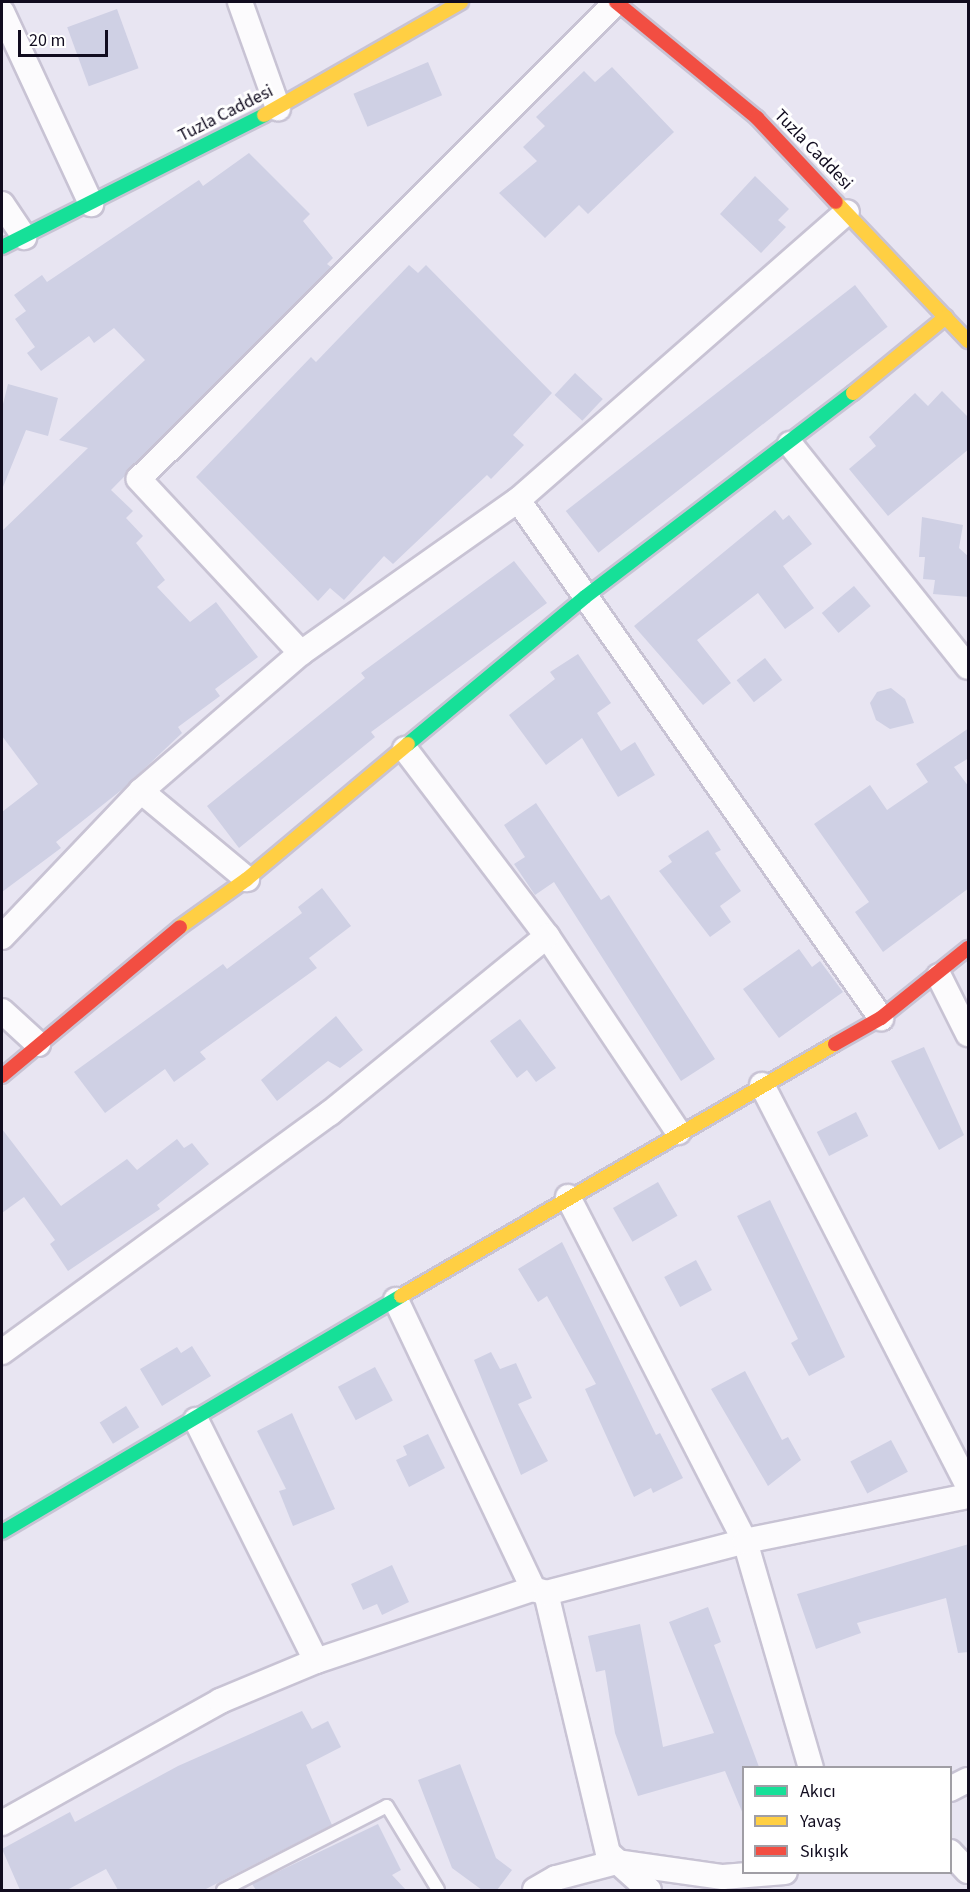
<!DOCTYPE html>
<meta charset="utf-8">
<style>
body{margin:0}
#map{position:relative;width:970px;height:1892px;overflow:hidden;background:#e8e5f2;font-family:"Source Sans 3",sans-serif}
div>[style]{position:absolute}
[style*='--x']{left:calc(var(--x)*1px);top:calc(var(--y)*1px);width:calc(var(--w)*1px);rotate:calc(var(--a)*1deg)}
.building>*{inset:0;background:#cfd0e4;transform-origin:0 0}
.roads{filter:drop-shadow(2px 0 #c8c3d4) drop-shadow(-2px 0 #c8c3d4) drop-shadow(0 2px #c8c3d4) drop-shadow(0 -2px #c8c3d4)}
.lane>*{height:12px;margin:-6px;padding:0 6px;transform-origin:6px;border-radius:6px;background:#fcfbfd}
.street>*{height:24px;margin:-12px;padding:0 12px;transform-origin:12px;border-radius:12px;background:#fcfbfd}
.fast>*{height:14px;margin:-7px;padding:0 7px;transform-origin:7px;border-radius:7px;background:#16e098}
.slow>*{height:14px;margin:-7px;padding:0 7px;transform-origin:7px;border-radius:7px;background:#ffcf43}
.jam>*{height:14px;margin:-7px;padding:0 7px;transform-origin:7px;border-radius:7px;background:#f24e42}
span{translate:-50% -50%;white-space:nowrap;text-align:center;line-height:1.15;-webkit-text-stroke:6px #fff;paint-order:stroke}
.street-label{font-size:18px;color:#110c1f}
.frame{position:absolute;inset:0;border:3px solid #110c1f;pointer-events:none}
.legend{position:absolute;left:742px;top:1766px;width:210px;height:108px;box-sizing:border-box;background:#fff;border:2px solid #a09ea5;margin:0;padding:8px 10px;list-style:none;font-size:18px;color:#110c1f}
.legend li{display:flex;align-items:center;gap:12px;height:30px}
.legend b{width:30px;border:2px solid #a09ea5}
.scale{position:absolute;left:18px;top:30px;width:90px;height:27px;box-sizing:border-box;border:3px solid #110c1f;border-top:0;padding-left:8px;font-size:18px;line-height:21px;white-space:nowrap;color:#110c1f;-webkit-text-stroke:4px #fff;paint-order:stroke}
</style>
<div id="map">
<div class="building">
<div style="left:117px;top:9px;width:63px;height:53px;rotate:70deg"></div>
<div style="left:428px;top:62px;width:36px;height:81px;rotate:67deg"></div>
<div style="clip-path:polygon(612px 67px,674px 132px,588px 214px,579px 205px,545px 238px,499px 193px,537px 161px,523px 147px,545px 126px,536px 117px,584px 71px,595px 82px)"></div>
<div style="clip-path:polygon(249px 153px,310px 214px,303px 221px,333px 258px,327px 264px,331px 267px,111px 490px,133px 511px,126px 518px,143px 536px,136px 543px,165px 580px,157px 587px,190px 622px,216px 602px,258px 657px,215px 689px,220px 696px,178px 727px,182px 733px,124px 788px,56px 842px,61px 848px,2px 892px,2px 812px,38px 784px,2px 736px,2px 531px,88px 448px,59px 440px,145px 360px,114px 328px,94px 343px,89px 336px,41px 371px,27px 353px,35px 347px,15px 319px,26px 311px,14px 295px,42px 275px,47px 282px,199px 180px,203px 186px)"></div>
<div style="clip-path:polygon(755px 176px,789px 209px,778px 220px,786px 227px,761px 253px,720px 214px)"></div>
<div style="clip-path:polygon(409px 265px,418px 273px,426px 265px,552px 393px,513px 435px,524px 445px,491px 479px,487px 475px,393px 564px,384px 556px,344px 600px,330px 588px,318px 601px,196px 477px,311px 357px,316px 362px)"></div>
<div style="left:855px;top:285px;width:53px;height:367px;rotate:52deg"></div>
<div style="left:575px;top:373px;width:38px;height:30px;rotate:43deg"></div>
<div style="clip-path:polygon(8px 384px,58px 398px,48px 436px,26px 430px,3px 487px,2px 408px)"></div>
<div style="clip-path:polygon(942px 391px,969px 418px,969px 449px,888px 516px,849px 469px,876px 446px,869px 437px,915px 393px,928px 406px)"></div>
<div style="clip-path:polygon(775px 510px,783px 520px,789px 515px,812px 544px,783px 566px,814px 608px,785px 629px,758px 593px,697px 640px,731px 683px,703px 705px,634px 626px)"></div>
<div style="clip-path:polygon(922px 517px,963px 525px,959px 548px,969px 557px,969px 597px,933px 594px,935px 580px,923px 579px,925px 557px,919px 557px)"></div>
<div style="clip-path:polygon(514px 561px,547px 603px,371px 732px,375px 737px,239px 848px,207px 806px,365px 678px,361px 673px)"></div>
<div style="left:854px;top:586px;width:26px;height:42px;rotate:50deg"></div>
<div style="clip-path:polygon(578px 654px,611px 703px,597px 713px,621px 751px,635px 742px,655px 775px,618px 797px,582px 738px,546px 765px,509px 715px,555px 679px,550px 672px)"></div>
<div style="left:765px;top:658px;width:28px;height:36px;rotate:52deg"></div>
<div style="clip-path:polygon(891px 688px,905px 699px,914px 723px,890px 729px,876px 720px,870px 703px,877px 692px)"></div>
<div style="clip-path:polygon(969px 728px,969px 758px,954px 767px,969px 787px,969px 888px,883px 952px,855px 912px,869px 902px,814px 824px,870px 785px,887px 810px,928px 782px,916px 764px)"></div>
<div style="clip-path:polygon(536px 803px,601px 900px,609px 895px,715px 1059px,681px 1081px,554px 882px,535px 895px,514px 864px,525px 857px,504px 825px)"></div>
<div style="clip-path:polygon(708px 830px,721px 850px,715px 853px,741px 891px,720px 906px,731px 922px,710px 937px,659px 871px,672px 862px,668px 856px)"></div>
<div style="clip-path:polygon(322px 888px,351px 926px,309px 958px,317px 968px,200px 1052px,206px 1059px,174px 1082px,165px 1069px,105px 1113px,74px 1072px,223px 964px,227px 969px,302px 913px,298px 907px)"></div>
<div style="clip-path:polygon(799px 949px,812px 967px,820px 961px,843px 992px,779px 1038px,743px 989px)"></div>
<div style="clip-path:polygon(336px 1016px,363px 1050px,340px 1068px,328px 1061px,277px 1101px,261px 1080px)"></div>
<div style="clip-path:polygon(520px 1019px,556px 1068px,536px 1082px,527px 1070px,517px 1078px,490px 1041px)"></div>
<div style="clip-path:polygon(924px 1047px,964px 1135px,939px 1150px,891px 1061px)"></div>
<div style="left:856px;top:1112px;width:27px;height:44px;rotate:63deg"></div>
<div style="clip-path:polygon(2px 1129px,61px 1206px,127px 1159px,137px 1170px,177px 1139px,184px 1148px,192px 1143px,209px 1164px,157px 1205px,160px 1209px,68px 1271px,50px 1244px,55px 1240px,24px 1197px,2px 1213px)"></div>
<div style="left:658px;top:1182px;width:39px;height:52px;rotate:60deg"></div>
<div style="clip-path:polygon(770px 1200px,845px 1357px,809px 1376px,791px 1343px,798px 1339px,737px 1216px)"></div>
<div style="clip-path:polygon(562px 1242px,656px 1435px,660px 1433px,683px 1478px,653px 1493px,651px 1488px,634px 1497px,585px 1389px,596px 1384px,547px 1296px,538px 1302px,518px 1269px)"></div>
<div style="left:696px;top:1260px;width:34px;height:36px;rotate:62deg"></div>
<div style="clip-path:polygon(192px 1346px,211px 1376px,162px 1406px,140px 1369px,177px 1347px,181px 1353px)"></div>
<div style="clip-path:polygon(491px 1352px,500px 1369px,516px 1363px,532px 1398px,518px 1404px,548px 1461px,521px 1475px,474px 1360px)"></div>
<div style="left:375px;top:1367px;width:38px;height:42px;rotate:62deg"></div>
<div style="clip-path:polygon(745px 1371px,782px 1440px,788px 1437px,801px 1460px,768px 1486px,711px 1389px)"></div>
<div style="left:126px;top:1406px;width:25px;height:31px;rotate:58deg"></div>
<div style="clip-path:polygon(292px 1413px,335px 1509px,293px 1526px,279px 1491px,286px 1489px,257px 1431px)"></div>
<div style="clip-path:polygon(428px 1434px,445px 1468px,409px 1487px,396px 1460px,407px 1455px,403px 1446px)"></div>
<div style="left:891px;top:1440px;width:36px;height:46px;rotate:62deg"></div>
<div style="clip-path:polygon(969px 1544px,969px 1652px,958px 1653px,946px 1598px,857px 1623px,861px 1633px,816px 1649px,797px 1594px)"></div>
<div style="clip-path:polygon(392px 1565px,409px 1602px,382px 1615px,377px 1604px,363px 1610px,351px 1584px)"></div>
<div style="clip-path:polygon(708px 1607px,721px 1642px,714px 1645px,759px 1767px,744px 1767px,743px 1814px,725px 1771px,638px 1796px,615px 1733px,605px 1670px,596px 1672px,588px 1636px,640px 1624px,663px 1747px,714px 1733px,669px 1622px)"></div>
<div style="clip-path:polygon(302px 1711px,312px 1729px,328px 1721px,341px 1747px,306px 1765px,332px 1825px,204px 1890px,118px 1890px,106px 1869px,67px 1890px,20px 1890px,2px 1849px,70px 1812px,75px 1822px,178px 1766px)"></div>
<div style="clip-path:polygon(460px 1764px,496px 1858px,512px 1870px,497px 1890px,482px 1890px,452px 1868px,418px 1780px)"></div>
<div style="clip-path:polygon(378px 1824px,401px 1870px,392px 1875px,406px 1890px,256px 1890px,252px 1884px)"></div>
</div>
<div class="roads">
<div class="lane">
<div style="--x:223;--y:1890;--w:184;--a:-27.1"></div>
<div style="--x:387;--y:1806;--w:98;--a:58.7"></div>
</div>
<div class="street">
<div style="--x:240;--y:2;--w:113;--a:70.3"></div>
<div style="--x:2;--y:12;--w:212;--a:65.1"></div>
<div style="--x:2;--y:204;--w:40;--a:56"></div>
<div style="--x:790;--y:444;--w:285;--a:51.4"></div>
<div style="--x:518;--y:500;--w:633;--a:54.98"></div>
<div style="--x:301;--y:653;--w:238;--a:-133"></div>
<div style="--x:139;--y:479;--w:675;--a:-44.94"></div>
<div style="--x:405;--y:749;--w:235;--a:52.8"></div>
<div style="--x:547;--y:936;--w:236;--a:56.2"></div>
<div style="--x:141;--y:791;--w:138;--a:39.7"></div>
<div style="--x:2;--y:937;--w:202;--a:-46.4"></div>
<div style="--x:141;--y:791;--w:211;--a:-40.8"></div>
<div style="--x:301;--y:653;--w:266;--a:-35.2"></div>
<div style="--x:518;--y:500;--w:437;--a:-41.2"></div>
<div style="--x:939;--y:976;--w:65;--a:63.4"></div>
<div style="--x:2;--y:1011;--w:49;--a:42.5"></div>
<div style="--x:762;--y:1085;--w:451;--a:62.8"></div>
<div style="--x:568;--y:1197;--w:387;--a:62.8"></div>
<div style="--x:745;--y:1541;--w:236;--a:73.8"></div>
<div style="--x:396;--y:1300;--w:320;--a:64.6"></div>
<div style="--x:2;--y:1352;--w:406;--a:-36.1"></div>
<div style="--x:330;--y:1113;--w:280;--a:-39.2"></div>
<div style="--x:196;--y:1420;--w:269;--a:63.5"></div>
<div style="--x:546;--y:1593;--w:267;--a:76.6"></div>
<div style="--x:608;--y:1853;--w:55;--a:42.1"></div>
<div style="--x:950;--y:1789;--w:20;--a:-27"></div>
<div style="--x:2;--y:1823;--w:250;--a:-29.2"></div>
<div style="--x:220;--y:1701;--w:104;--a:-22.6"></div>
<div style="--x:316;--y:1661;--w:229;--a:-18.4"></div>
<div style="--x:533;--y:1589;--w:14;--a:17"></div>
<div style="--x:546;--y:1593;--w:206;--a:-14.6"></div>
<div style="--x:745;--y:1541;--w:227;--a:-11.4"></div>
<div style="--x:950;--y:1852;--w:26;--a:47"></div>
<div style="--x:535;--y:1890;--w:24;--a:-30"></div>
<div style="--x:556;--y:1878;--w:62;--a:-14.9"></div>
<div style="--x:616;--y:1862;--w:108;--a:8"></div>
<div style="--x:723;--y:1877;--w:62;--a:-4.6"></div>
</div>
<div class="fast">
<div style="--x:2;--y:247;--w:293;--a:-26.7"></div>
<div style="--x:408;--y:744;--w:230;--a:-39.7"></div>
<div style="--x:585;--y:597;--w:337;--a:-37.3"></div>
<div style="--x:2;--y:1532;--w:464;--a:-30.6"></div>
</div>
<div class="slow">
<div style="--x:264;--y:115;--w:227;--a:-29.8"></div>
<div style="--x:836;--y:202;--w:192;--a:46.5"></div>
<div style="--x:853;--y:393;--w:120;--a:-39.3"></div>
<div style="--x:180;--y:927;--w:82;--a:-35.6"></div>
<div style="--x:247;--y:879;--w:210;--a:-40"></div>
<div style="--x:401;--y:1296;--w:502;--a:-30.14"></div>
</div>
<div class="jam">
<div style="--x:616;--y:2;--w:183;--a:39.4"></div>
<div style="--x:757;--y:118;--w:115;--a:46.8"></div>
<div style="--x:835;--y:1044;--w:53;--a:-29.5"></div>
<div style="--x:881;--y:1018;--w:112;--a:-38.8"></div>
<div style="--x:2;--y:1076;--w:232;--a:-39.9"></div>
</div>
</div>
<div class="street-label">
<span style="left:226px;top:114px;rotate:-27deg">Tuzla Caddesi</span>
<span style="left:813px;top:150px;rotate:46deg">Tuzla Caddesi</span>
</div>
<div class="frame"></div>
<ul class="legend">
<li><b style="height:8px;background:#16e098"></b>Akıcı</li>
<li><b style="height:8px;background:#ffcf43"></b>Yavaş</li>
<li><b style="height:8px;background:#f24e42"></b>Sıkışık</li>
</ul>
<div class="scale">20 m</div>
</div>
